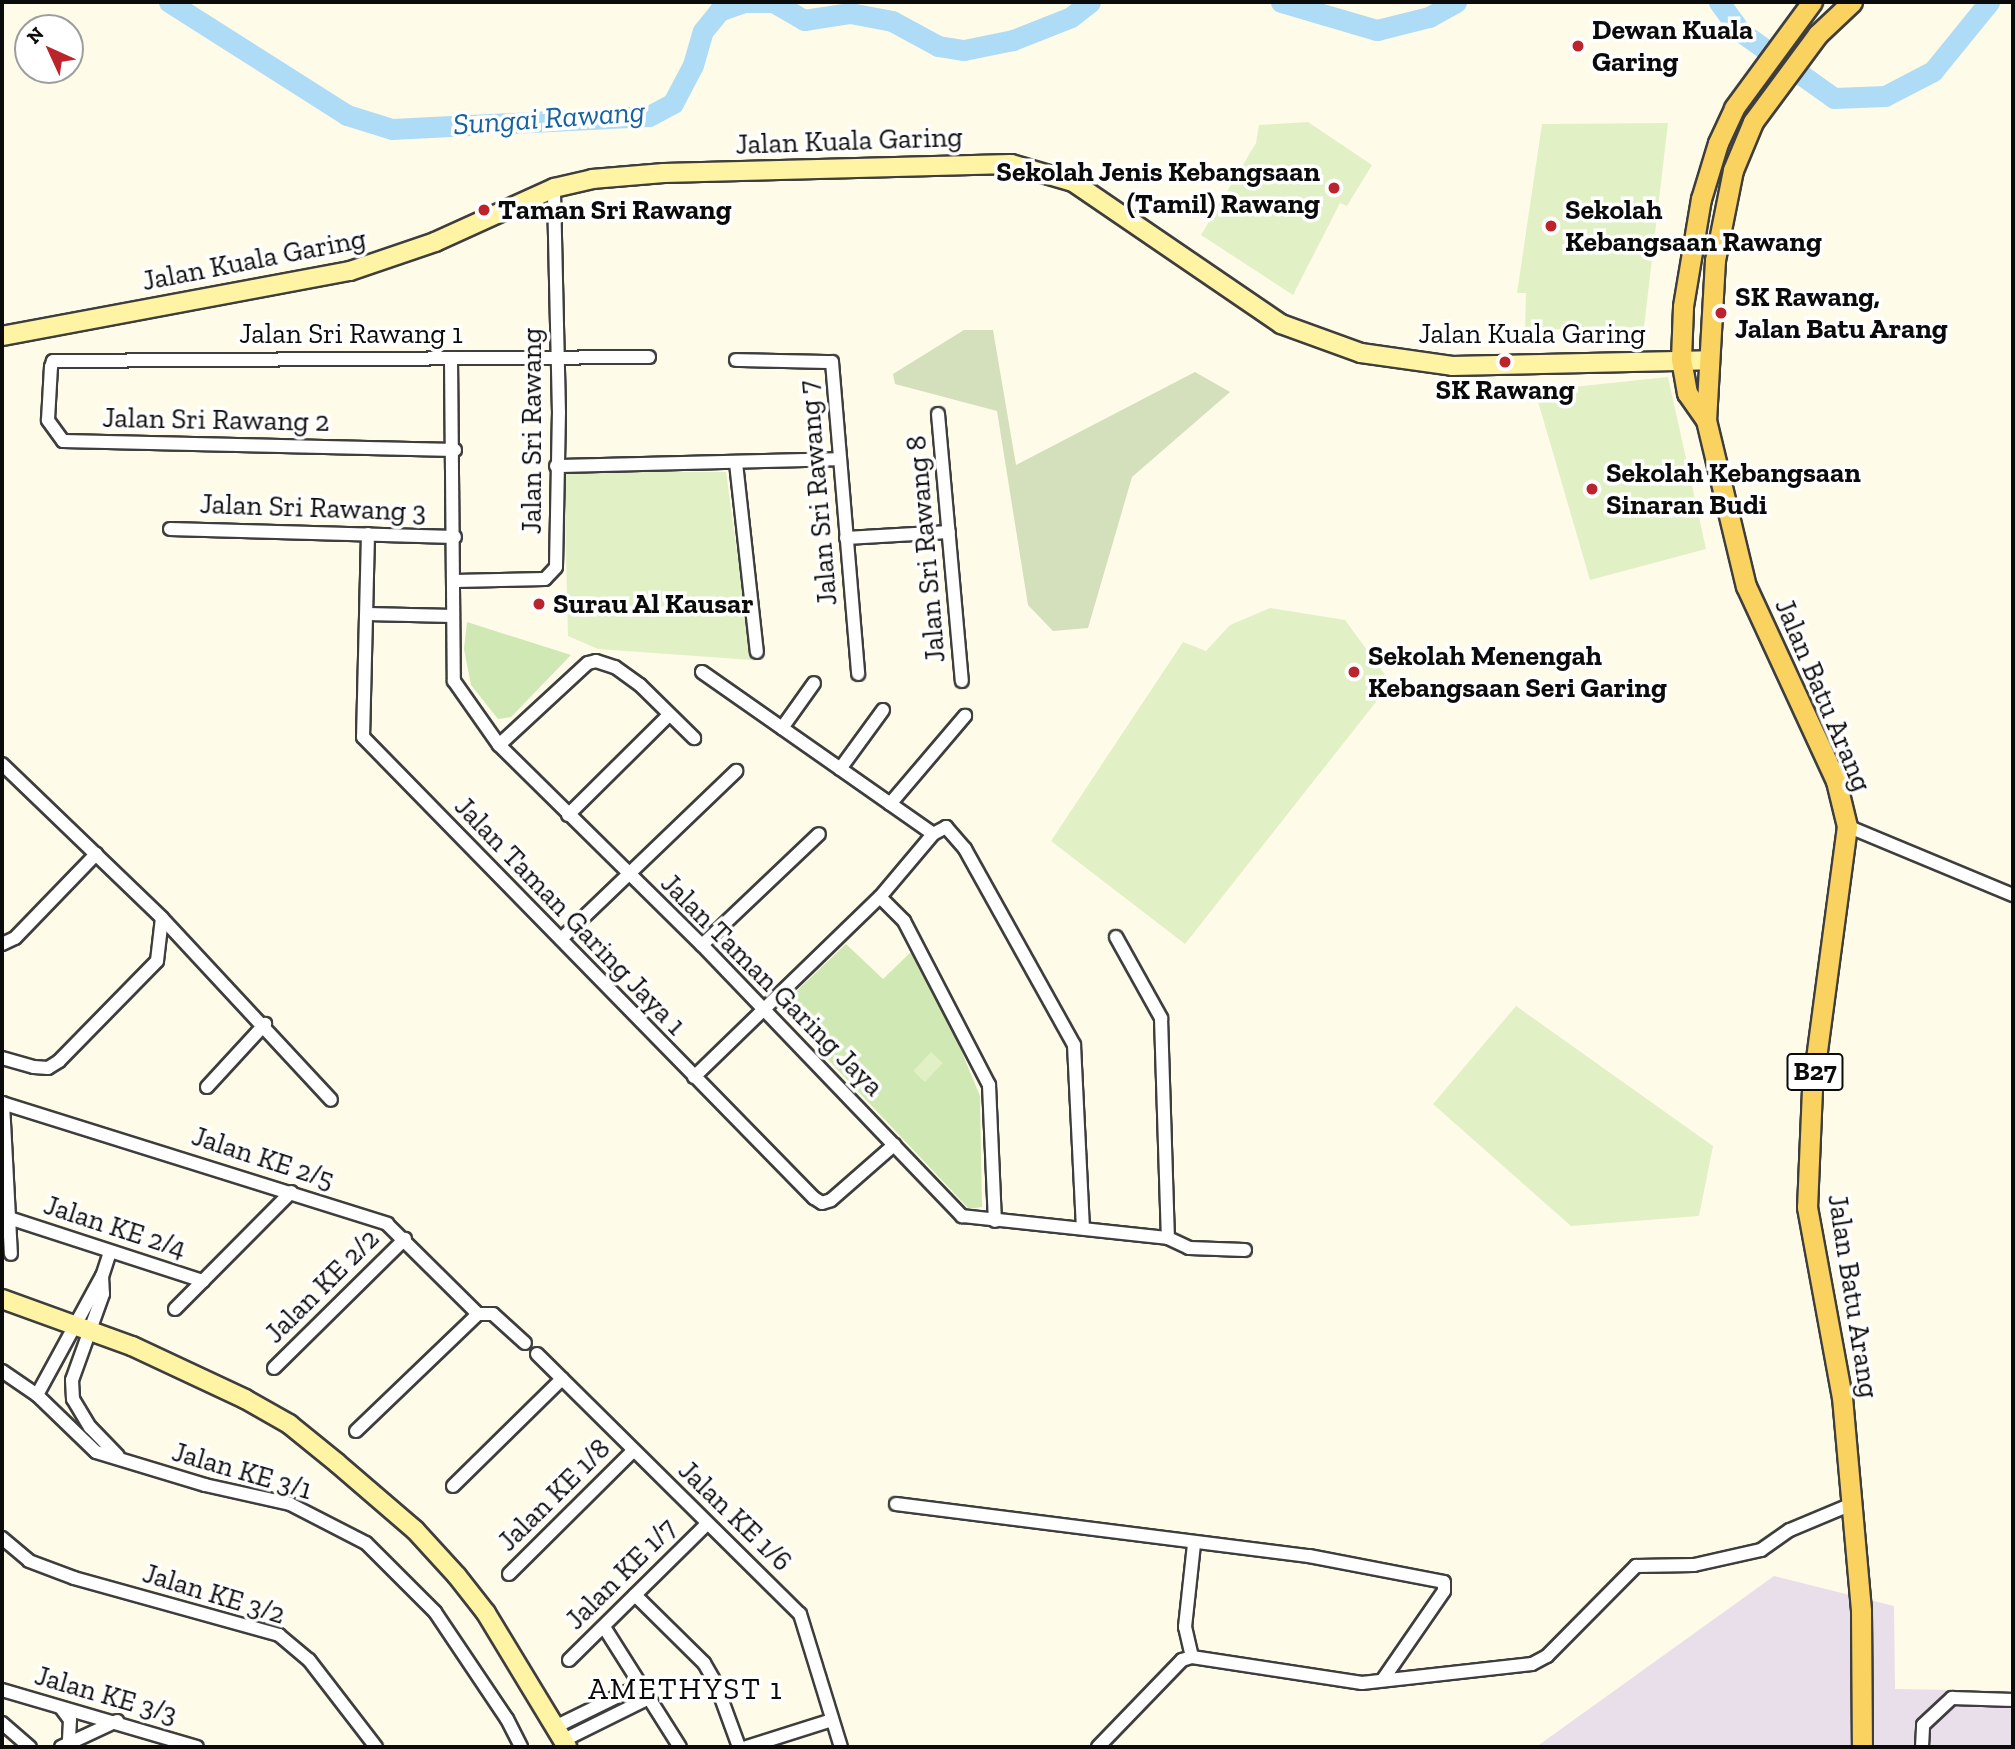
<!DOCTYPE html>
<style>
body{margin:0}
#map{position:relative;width:2015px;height:1749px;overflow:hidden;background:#fffbe9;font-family:"Zilla Slab",serif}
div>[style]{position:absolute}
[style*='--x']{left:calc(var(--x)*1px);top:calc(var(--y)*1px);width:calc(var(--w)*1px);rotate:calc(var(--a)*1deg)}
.industrial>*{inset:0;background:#e9dfea}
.green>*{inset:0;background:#d0e8b4}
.cemetery>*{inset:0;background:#d4dfbc}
.pitch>*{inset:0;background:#e2f0c6;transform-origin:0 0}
.river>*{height:21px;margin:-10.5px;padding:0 10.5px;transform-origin:10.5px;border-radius:10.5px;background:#aedcf6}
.roads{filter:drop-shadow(2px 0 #3e3e3e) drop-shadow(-2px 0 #3e3e3e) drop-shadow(0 2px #3e3e3e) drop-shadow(0 -2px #3e3e3e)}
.street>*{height:12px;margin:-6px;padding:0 6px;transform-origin:6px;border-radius:6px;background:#fff}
.secondary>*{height:18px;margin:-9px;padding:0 9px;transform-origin:9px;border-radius:9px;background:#fff4a4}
.primary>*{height:19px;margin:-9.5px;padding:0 9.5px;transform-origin:9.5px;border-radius:9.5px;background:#f9d25f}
.dots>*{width:19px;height:19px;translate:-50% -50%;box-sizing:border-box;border:4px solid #fff;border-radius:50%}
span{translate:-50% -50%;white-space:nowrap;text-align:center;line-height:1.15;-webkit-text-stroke:7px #fff;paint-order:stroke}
.shield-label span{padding:2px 5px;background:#fff;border:2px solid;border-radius:5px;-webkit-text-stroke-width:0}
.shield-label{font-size:26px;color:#0b0b0b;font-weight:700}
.poi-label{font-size:28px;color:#0b0b0b;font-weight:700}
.left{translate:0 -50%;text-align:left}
.right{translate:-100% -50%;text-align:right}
.street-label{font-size:28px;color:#0b0b0b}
.water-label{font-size:30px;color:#15639c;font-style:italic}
.neighbourhood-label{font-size:30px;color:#0b0b0b;letter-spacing:2px}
.frame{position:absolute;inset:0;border:4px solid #0b0b0b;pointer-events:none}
.north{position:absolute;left:14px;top:14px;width:70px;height:70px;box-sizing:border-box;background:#fff;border:2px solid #9d9d9d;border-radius:50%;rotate:315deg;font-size:19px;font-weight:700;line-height:28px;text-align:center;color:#0b0b0b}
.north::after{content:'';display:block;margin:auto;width:24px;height:32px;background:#bb242c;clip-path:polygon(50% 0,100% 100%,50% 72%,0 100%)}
</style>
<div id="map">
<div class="industrial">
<div style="clip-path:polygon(1774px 1576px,1894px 1606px,1895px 1689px,2013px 1691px,2013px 1747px,1536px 1747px)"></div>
</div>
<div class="green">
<div style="clip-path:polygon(467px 622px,571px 655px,511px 717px,498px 719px,471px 685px,464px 649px)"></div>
<div style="clip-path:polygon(846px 944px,883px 979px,911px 952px,958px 1043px,980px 1096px,982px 1207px,969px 1209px,786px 1015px,785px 1002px)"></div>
</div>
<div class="cemetery">
<div style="clip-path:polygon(964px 330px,993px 330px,1016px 465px,1195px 372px,1230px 392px,1132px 477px,1088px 628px,1053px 631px,1028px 605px,997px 411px,895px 384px,893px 374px)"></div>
</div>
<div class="pitch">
<div style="clip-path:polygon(1308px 122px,1372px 165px,1347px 206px,1340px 203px,1293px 295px,1201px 235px,1256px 143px,1259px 125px)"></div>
<div style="clip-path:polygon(1668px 123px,1644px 327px,1525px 330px,1526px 293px,1517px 293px,1542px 124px)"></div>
<div style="clip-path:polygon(1668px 377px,1706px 549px,1590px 580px,1535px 391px)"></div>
<div style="clip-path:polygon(564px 472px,726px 472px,752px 660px,598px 649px,568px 636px)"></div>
<div style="clip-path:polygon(1270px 608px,1345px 620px,1391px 683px,1185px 944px,1051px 841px,1183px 642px,1206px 651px,1230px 625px)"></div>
<div style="clip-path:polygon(1516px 1006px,1713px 1146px,1699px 1216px,1571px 1226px,1433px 1104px)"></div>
<div style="left:931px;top:1052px;width:16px;height:26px;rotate:43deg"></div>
</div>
<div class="river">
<div style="--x:169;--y:2;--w:211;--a:32.4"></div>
<div style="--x:347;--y:115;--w:47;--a:17.3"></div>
<div style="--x:392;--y:129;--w:257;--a:-2.9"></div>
<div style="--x:649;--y:116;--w:27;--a:-28"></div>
<div style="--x:673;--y:103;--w:43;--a:-62.2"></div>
<div style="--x:693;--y:65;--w:35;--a:-74"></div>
<div style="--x:703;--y:31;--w:26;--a:-51"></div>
<div style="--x:719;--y:11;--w:27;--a:-20"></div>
<div style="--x:744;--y:2;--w:29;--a:0"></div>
<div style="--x:773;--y:2;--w:36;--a:30"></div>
<div style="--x:804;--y:20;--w:47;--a:-8.7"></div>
<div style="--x:850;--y:13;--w:43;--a:10.8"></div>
<div style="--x:892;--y:21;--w:52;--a:28.5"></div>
<div style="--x:938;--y:46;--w:26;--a:9"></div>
<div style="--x:964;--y:50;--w:50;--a:-11.5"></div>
<div style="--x:1013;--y:40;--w:62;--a:-21.6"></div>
<div style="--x:1071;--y:17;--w:24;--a:-38"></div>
<div style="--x:1281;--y:2;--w:100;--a:16.3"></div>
<div style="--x:1377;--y:30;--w:54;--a:-14"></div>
<div style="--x:1429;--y:17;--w:31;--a:-29"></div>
<div style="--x:1719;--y:2;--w:37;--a:54"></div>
<div style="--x:1741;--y:32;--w:114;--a:35.4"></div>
<div style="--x:1834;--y:98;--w:51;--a:-2.2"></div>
<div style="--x:1885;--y:96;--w:54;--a:-27.5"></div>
<div style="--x:1933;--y:71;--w:89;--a:-50.9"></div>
</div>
<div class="roads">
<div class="street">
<div style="--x:451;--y:358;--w:323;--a:89.5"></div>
<div style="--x:454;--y:681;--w:78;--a:54.9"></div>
<div style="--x:499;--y:745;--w:285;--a:44.6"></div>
<div style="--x:702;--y:945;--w:376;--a:46.2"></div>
<div style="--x:962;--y:1216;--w:207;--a:6.1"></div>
<div style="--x:736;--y:360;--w:96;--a:1.2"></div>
<div style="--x:832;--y:362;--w:313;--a:85.2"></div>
<div style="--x:938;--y:414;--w:268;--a:84.9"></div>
<div style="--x:455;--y:450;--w:392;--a:-178.7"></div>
<div style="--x:63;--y:441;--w:26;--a:-126"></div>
<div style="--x:48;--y:420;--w:53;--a:-86.8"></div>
<div style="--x:51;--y:367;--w:6;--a:-72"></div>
<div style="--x:53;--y:361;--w:596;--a:-0.38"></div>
<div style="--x:736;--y:463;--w:190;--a:83.7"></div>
<div style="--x:556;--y:466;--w:284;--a:-1.4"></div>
<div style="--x:170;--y:529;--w:285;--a:1.6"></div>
<div style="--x:368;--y:534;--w:203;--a:91.4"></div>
<div style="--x:363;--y:737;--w:645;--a:45.63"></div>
<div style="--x:814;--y:1198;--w:9;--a:32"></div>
<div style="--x:822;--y:1203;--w:9;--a:-18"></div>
<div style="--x:831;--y:1200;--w:84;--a:-41.1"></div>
<div style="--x:846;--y:538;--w:103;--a:-3.3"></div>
<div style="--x:455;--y:581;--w:90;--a:-1.3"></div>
<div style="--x:545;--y:579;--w:16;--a:-47"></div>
<div style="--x:556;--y:567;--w:154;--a:-88.9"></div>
<div style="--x:559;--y:413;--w:225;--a:-91.3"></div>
<div style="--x:367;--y:614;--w:86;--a:1.3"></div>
<div style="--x:702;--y:672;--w:282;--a:35"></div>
<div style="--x:782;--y:728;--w:55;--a:-54.6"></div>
<div style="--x:499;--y:745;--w:121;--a:-42.7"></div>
<div style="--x:588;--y:663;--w:8;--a:-14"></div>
<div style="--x:596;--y:661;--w:20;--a:18"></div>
<div style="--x:615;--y:667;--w:31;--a:36"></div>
<div style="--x:640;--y:685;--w:76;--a:44.5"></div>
<div style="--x:2;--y:764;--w:222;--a:43.9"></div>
<div style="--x:162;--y:918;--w:248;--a:47.1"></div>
<div style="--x:840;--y:769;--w:73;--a:-53.9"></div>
<div style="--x:890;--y:804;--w:116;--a:-49.6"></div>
<div style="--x:568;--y:815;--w:141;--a:-44.7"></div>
<div style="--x:1847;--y:826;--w:180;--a:22.6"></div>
<div style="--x:880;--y:897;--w:34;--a:45"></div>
<div style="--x:904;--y:921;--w:185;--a:62.6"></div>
<div style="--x:989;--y:1085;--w:136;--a:87.5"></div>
<div style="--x:1116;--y:937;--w:93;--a:60.9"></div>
<div style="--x:1161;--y:1018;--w:220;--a:88.2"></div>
<div style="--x:561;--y:939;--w:243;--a:-43.8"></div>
<div style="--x:2;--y:944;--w:14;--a:-25"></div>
<div style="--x:15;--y:938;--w:117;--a:-46"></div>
<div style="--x:702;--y:945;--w:161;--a:-43.5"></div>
<div style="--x:2;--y:1058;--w:33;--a:16"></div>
<div style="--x:34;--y:1067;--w:14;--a:4"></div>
<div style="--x:48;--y:1068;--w:13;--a:-32"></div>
<div style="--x:59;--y:1061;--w:140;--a:-45.6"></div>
<div style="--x:157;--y:961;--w:43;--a:-83.4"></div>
<div style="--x:694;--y:1077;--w:259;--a:-44.1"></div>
<div style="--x:880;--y:897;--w:82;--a:-49.9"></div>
<div style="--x:933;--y:834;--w:15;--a:-28"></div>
<div style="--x:946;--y:827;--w:29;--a:49"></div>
<div style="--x:965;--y:849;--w:224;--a:60.9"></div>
<div style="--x:1074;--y:1045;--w:182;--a:87.2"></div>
<div style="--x:207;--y:1087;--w:86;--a:-47.4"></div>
<div style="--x:2;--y:1103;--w:404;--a:17.4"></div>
<div style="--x:387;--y:1224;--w:128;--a:44.7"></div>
<div style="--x:3;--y:1103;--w:151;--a:87"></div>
<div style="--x:12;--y:1219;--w:201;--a:18"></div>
<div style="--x:1168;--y:1238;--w:23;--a:25"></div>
<div style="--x:1189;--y:1248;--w:56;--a:2"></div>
<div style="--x:110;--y:1252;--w:25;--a:108"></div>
<div style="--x:102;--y:1276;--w:18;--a:87"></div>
<div style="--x:103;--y:1294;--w:91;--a:109.8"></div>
<div style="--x:72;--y:1380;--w:19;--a:87"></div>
<div style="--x:73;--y:1399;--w:33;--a:59"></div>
<div style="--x:90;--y:1427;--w:40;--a:46"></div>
<div style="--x:175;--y:1309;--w:165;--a:-45.2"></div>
<div style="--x:478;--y:1314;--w:15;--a:0"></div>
<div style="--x:493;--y:1314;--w:43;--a:42.2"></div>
<div style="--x:537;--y:1354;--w:370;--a:44.7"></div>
<div style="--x:800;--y:1614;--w:139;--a:72.9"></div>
<div style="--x:274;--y:1368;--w:184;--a:-44.6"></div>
<div style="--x:2;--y:1371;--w:42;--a:34.4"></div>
<div style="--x:37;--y:1395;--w:82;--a:44"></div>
<div style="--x:96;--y:1452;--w:114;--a:16.8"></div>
<div style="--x:205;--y:1485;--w:87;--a:12.6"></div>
<div style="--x:290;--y:1504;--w:85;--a:27.2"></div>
<div style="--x:366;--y:1543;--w:98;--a:45"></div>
<div style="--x:435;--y:1612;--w:129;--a:56.1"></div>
<div style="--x:507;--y:1719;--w:31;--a:63"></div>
<div style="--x:37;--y:1395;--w:136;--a:-61.4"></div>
<div style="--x:356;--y:1431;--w:169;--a:-43.8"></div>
<div style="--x:453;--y:1486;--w:153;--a:-44.5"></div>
<div style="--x:896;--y:1504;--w:416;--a:7.2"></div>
<div style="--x:1309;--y:1556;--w:137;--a:10.9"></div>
<div style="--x:1444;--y:1582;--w:9;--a:90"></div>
<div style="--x:1444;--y:1591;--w:106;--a:124.6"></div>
<div style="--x:2;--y:1538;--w:35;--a:40"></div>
<div style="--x:29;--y:1561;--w:48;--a:20.7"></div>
<div style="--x:74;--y:1578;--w:213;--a:15.5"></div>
<div style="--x:279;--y:1635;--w:39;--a:40"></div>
<div style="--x:309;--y:1660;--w:110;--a:52.4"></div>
<div style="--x:509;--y:1574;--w:175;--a:-44.8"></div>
<div style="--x:635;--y:1595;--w:97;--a:44.6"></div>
<div style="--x:704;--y:1663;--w:24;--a:60"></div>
<div style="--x:716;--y:1684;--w:67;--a:69.9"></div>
<div style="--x:604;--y:1627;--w:142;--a:57.7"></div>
<div style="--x:1192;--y:1657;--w:31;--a:-103"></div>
<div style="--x:1185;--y:1627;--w:83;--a:-83.8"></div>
<div style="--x:569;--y:1660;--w:194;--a:-44.6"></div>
<div style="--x:2;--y:1690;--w:203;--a:16.3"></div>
<div style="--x:61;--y:1708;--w:15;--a:53"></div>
<div style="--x:70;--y:1720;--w:22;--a:93"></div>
<div style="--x:2;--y:1723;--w:37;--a:41"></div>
<div style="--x:557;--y:1726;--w:93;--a:-26"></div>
<div style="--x:564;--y:1740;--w:95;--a:-26.3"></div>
<div style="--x:61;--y:1747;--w:62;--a:-24.9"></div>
<div style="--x:747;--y:1747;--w:89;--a:-17.6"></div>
<div style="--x:1098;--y:1747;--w:121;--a:-46"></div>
<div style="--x:1182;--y:1660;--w:10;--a:-17"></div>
<div style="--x:1192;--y:1657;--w:172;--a:8.7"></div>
<div style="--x:1362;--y:1683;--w:171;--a:-6.4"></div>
<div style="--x:1532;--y:1664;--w:17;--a:-28"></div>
<div style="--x:1547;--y:1656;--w:127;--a:-45.3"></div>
<div style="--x:1636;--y:1566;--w:58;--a:-1"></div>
<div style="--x:1694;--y:1565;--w:69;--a:-12.6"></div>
<div style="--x:1761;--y:1550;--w:35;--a:-35"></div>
<div style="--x:1790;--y:1530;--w:67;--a:-22.8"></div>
<div style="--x:1922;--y:1747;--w:22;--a:-87"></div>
<div style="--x:1923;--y:1725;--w:40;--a:-43"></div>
<div style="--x:1952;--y:1698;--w:61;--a:1.9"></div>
</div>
<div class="secondary">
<div style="--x:2;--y:336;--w:354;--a:-10.6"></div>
<div style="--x:350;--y:271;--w:90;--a:-18.8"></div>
<div style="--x:435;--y:242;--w:131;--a:-24.4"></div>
<div style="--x:554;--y:188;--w:39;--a:-13"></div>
<div style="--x:592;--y:179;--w:72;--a:-4.8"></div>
<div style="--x:664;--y:173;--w:347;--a:-1.5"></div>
<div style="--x:1011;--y:164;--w:65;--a:16.2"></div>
<div style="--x:1073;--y:182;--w:252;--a:34.3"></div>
<div style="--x:1281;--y:324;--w:85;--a:19.9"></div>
<div style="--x:1361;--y:353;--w:92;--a:8.1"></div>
<div style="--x:1452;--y:366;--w:258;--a:-1.3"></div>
<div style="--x:2;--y:1299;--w:138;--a:19.9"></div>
<div style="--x:132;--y:1346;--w:125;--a:25.1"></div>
<div style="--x:245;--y:1399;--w:51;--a:29.6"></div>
<div style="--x:289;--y:1424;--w:62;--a:39.1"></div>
<div style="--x:337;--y:1463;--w:103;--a:40.7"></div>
<div style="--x:415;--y:1530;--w:62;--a:47.6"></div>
<div style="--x:457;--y:1576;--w:47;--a:51.9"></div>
<div style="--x:486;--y:1613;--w:157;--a:58.8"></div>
</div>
<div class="primary">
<div style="--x:1852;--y:2;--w:47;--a:136.7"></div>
<div style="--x:1818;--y:34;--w:109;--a:126.5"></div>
<div style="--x:1753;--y:122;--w:52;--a:112.6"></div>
<div style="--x:1733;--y:170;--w:92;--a:101.3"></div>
<div style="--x:1715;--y:260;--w:160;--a:93.2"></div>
<div style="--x:1706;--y:420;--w:171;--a:76.5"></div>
<div style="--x:1746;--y:586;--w:215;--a:65.2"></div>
<div style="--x:1836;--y:781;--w:46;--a:76.3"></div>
<div style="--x:1847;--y:826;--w:265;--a:97.6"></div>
<div style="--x:1812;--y:1089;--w:118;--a:92.4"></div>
<div style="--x:1807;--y:1207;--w:193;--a:79.6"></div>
<div style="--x:1842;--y:1397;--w:215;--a:84.9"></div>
<div style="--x:1861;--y:1611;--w:136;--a:89.6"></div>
<div style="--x:1706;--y:420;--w:33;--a:-125"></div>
<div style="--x:1687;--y:393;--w:35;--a:-100"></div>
<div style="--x:1681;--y:359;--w:53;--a:-87.8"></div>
<div style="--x:1683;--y:306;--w:109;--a:-80.5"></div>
<div style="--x:1701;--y:199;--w:59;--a:-73.1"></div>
<div style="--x:1718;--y:143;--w:38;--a:-65"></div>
<div style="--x:1734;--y:108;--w:132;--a:-53.7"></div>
</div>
</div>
<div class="dots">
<div style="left:1578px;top:46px;background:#bb242c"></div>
<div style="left:1334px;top:188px;background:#bb242c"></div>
<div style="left:484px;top:210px;background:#bb242c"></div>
<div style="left:1551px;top:226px;background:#bb242c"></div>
<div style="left:1721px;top:313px;background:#bb242c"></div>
<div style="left:1505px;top:362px;background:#bb242c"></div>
<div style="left:1592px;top:489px;background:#bb242c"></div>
<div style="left:539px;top:604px;background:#bb242c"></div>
<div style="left:1354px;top:672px;background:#bb242c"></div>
</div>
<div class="shield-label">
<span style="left:1815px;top:1072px">B27</span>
</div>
<div class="poi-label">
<span class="left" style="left:1592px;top:46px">Dewan Kuala<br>Garing</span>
<span class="right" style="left:1320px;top:188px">Sekolah Jenis Kebangsaan<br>(Tamil) Rawang</span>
<span class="left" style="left:498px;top:210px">Taman Sri Rawang</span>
<span class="left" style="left:1565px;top:226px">Sekolah<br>Kebangsaan Rawang</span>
<span class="left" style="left:1735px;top:313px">SK Rawang,<br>Jalan Batu Arang</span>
<span style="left:1505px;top:390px">SK Rawang</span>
<span class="left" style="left:1606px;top:489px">Sekolah Kebangsaan<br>Sinaran Budi</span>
<span class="left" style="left:553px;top:604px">Surau Al Kausar</span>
<span class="left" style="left:1368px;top:672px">Sekolah Menengah<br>Kebangsaan Seri Garing</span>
</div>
<div class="street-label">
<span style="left:849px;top:141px;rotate:-2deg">Jalan Kuala Garing</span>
<span style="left:254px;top:260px;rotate:-11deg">Jalan Kuala Garing</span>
<span style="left:351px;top:334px">Jalan Sri Rawang 1</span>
<span style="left:1532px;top:334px">Jalan Kuala Garing</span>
<span style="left:216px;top:420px;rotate:1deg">Jalan Sri Rawang 2</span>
<span style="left:532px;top:431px;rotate:-90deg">Jalan Sri Rawang</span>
<span style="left:818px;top:493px;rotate:-95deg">Jalan Sri Rawang 7</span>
<span style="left:313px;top:508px;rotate:2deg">Jalan Sri Rawang 3</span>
<span style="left:926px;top:549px;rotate:-95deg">Jalan Sri Rawang 8</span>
<span style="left:1823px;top:695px;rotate:67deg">Jalan Batu Arang</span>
<span style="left:570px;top:916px;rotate:46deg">Jalan Taman Garing Jaya 1</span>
<span style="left:772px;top:985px;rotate:45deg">Jalan Taman Garing Jaya</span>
<span style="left:263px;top:1158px;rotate:18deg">Jalan KE 2/5</span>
<span style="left:115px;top:1227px;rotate:18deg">Jalan KE 2/4</span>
<span style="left:322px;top:1286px;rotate:-45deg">Jalan KE 2/2</span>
<span style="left:1853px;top:1296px;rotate:81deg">Jalan Batu Arang</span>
<span style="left:242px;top:1471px;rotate:16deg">Jalan KE 3/1</span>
<span style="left:554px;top:1495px;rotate:-45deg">Jalan KE 1/8</span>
<span style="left:735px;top:1516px;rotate:44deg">Jalan KE 1/6</span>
<span style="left:621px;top:1574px;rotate:-45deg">Jalan KE 1/7</span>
<span style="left:214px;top:1594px;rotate:17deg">Jalan KE 3/2</span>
<span style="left:106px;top:1695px;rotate:16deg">Jalan KE 3/3</span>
</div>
<div class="water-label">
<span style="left:549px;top:118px;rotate:-4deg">Sungai Rawang</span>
</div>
<div class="neighbourhood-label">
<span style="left:686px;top:1689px">AMETHYST 1</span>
</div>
<div class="frame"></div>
<div class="north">N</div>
</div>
